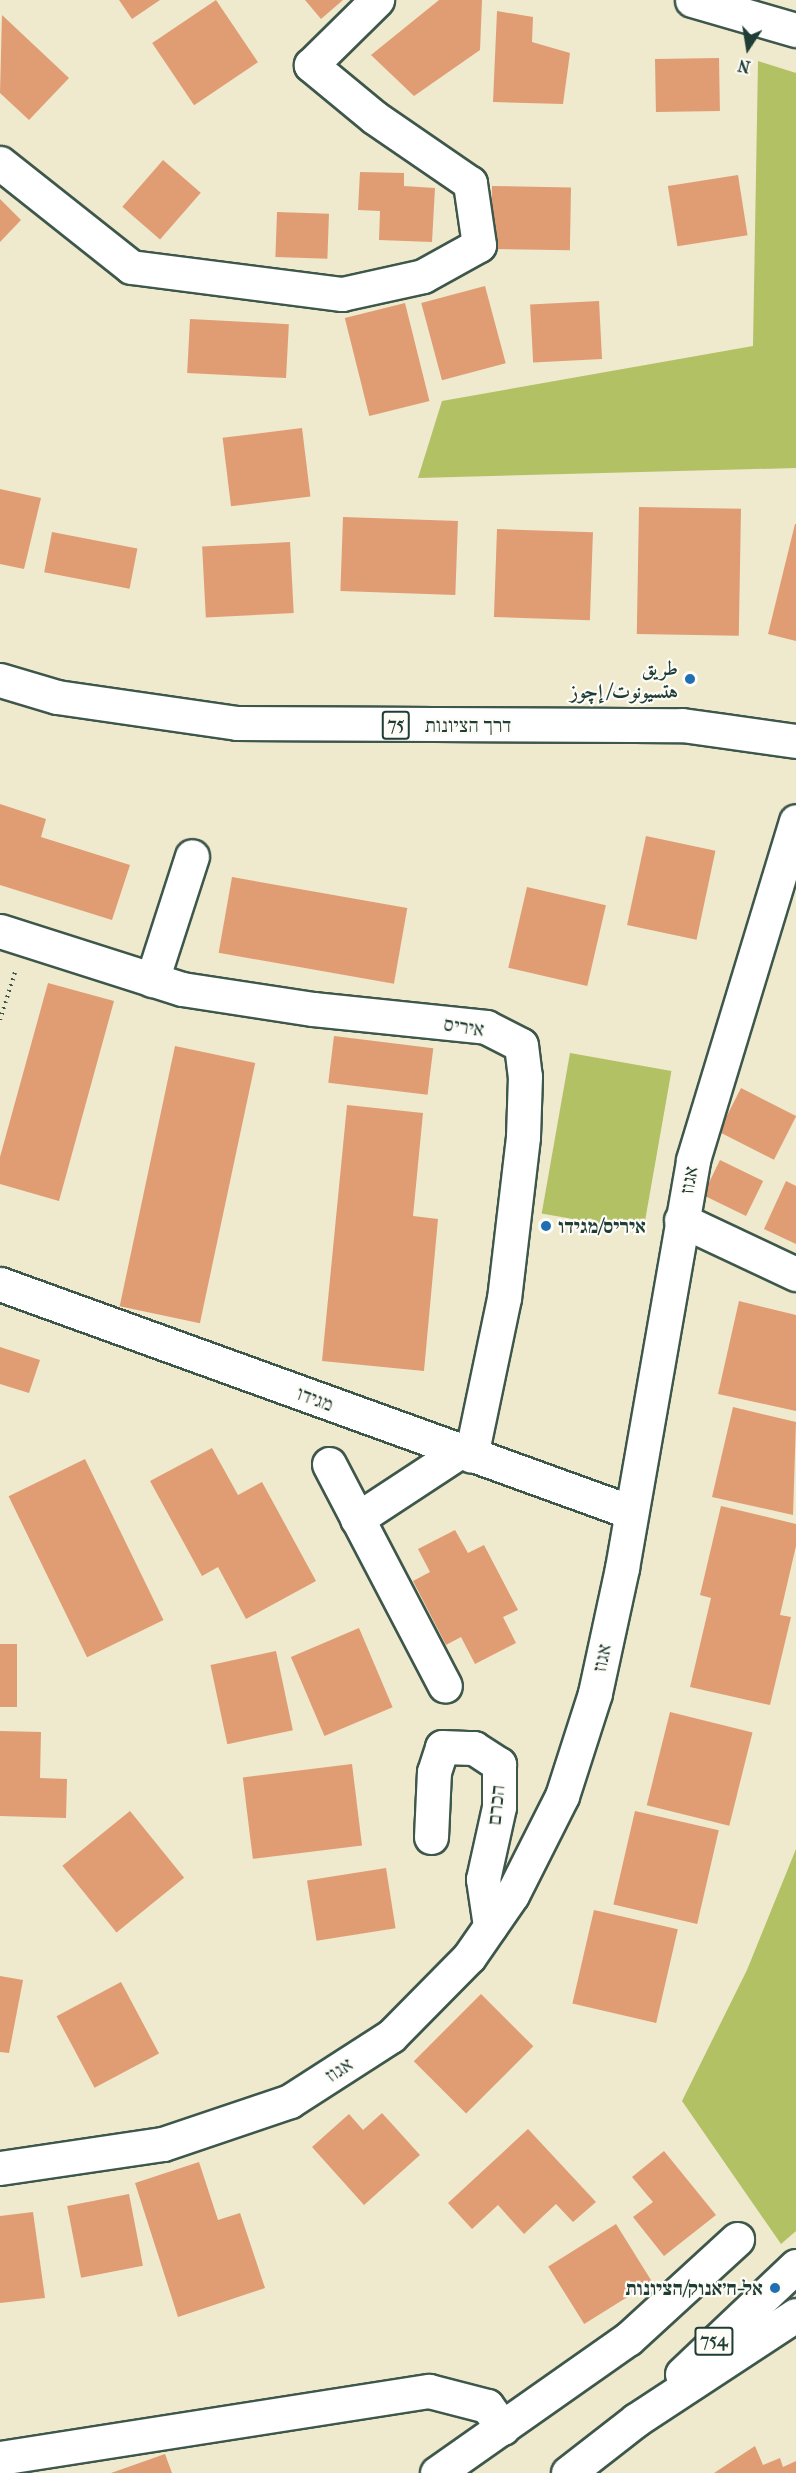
<!DOCTYPE html>
<meta charset="utf-8">
<style>
body{margin:0}
#map{position:relative;width:796px;height:2473px;overflow:hidden;background:#efe9ce;font-family:"IM FELL French Canon",Amiri,"Frank Ruhl Libre",serif}
div>[style]{position:absolute}
[style*='--x']{left:calc(var(--x)*1px);top:calc(var(--y)*1px);width:calc(var(--w)*1px);rotate:calc(var(--a)*1deg)}
.green>*{inset:0;background:#b1c164;transform-origin:0 0}
.building>*{inset:0;background:#e09d74;transform-origin:0 0}
.path>*{height:4px;margin-top:-2px;transform-origin:0;background:repeating-linear-gradient(90deg,#3e574b 0 1.5px,transparent 0 6px)}
.roads{filter:drop-shadow(2px 0 #3e574b) drop-shadow(-2px 0 #3e574b) drop-shadow(0 2px #3e574b) drop-shadow(0 -2px #3e574b)}
.minor>*{height:33px;margin:-16.5px;padding:0 16.5px;transform-origin:16.5px;border-radius:16.5px;background:#fff}
.major>*{height:33px;margin:-16.5px;padding:0 16.5px;transform-origin:16.5px;border-radius:16.5px;background:#fff}
.highway>*{height:33px;margin:-16.5px;padding:0 16.5px;transform-origin:16.5px;border-radius:16.5px;background:#fff}
.dots>*{width:16px;height:16px;translate:-50% -50%;box-sizing:border-box;border:3px solid #fdfcf7;border-radius:50%}
span{translate:-50% -50%;white-space:nowrap;text-align:center;line-height:1.15;-webkit-text-stroke:4.5px #fdfcf7;paint-order:stroke}
.shield-label span{padding:2px 4px;background:#fdfcf7;border:2px solid;border-radius:4px;-webkit-text-stroke-width:0}
.shield-label{font-size:18px;color:#1f3d34;font-weight:700}
.poi-label{font-size:20px;color:#1f3d34;font-weight:700}
.right{translate:-100% -50%;text-align:right}
.left{translate:0 -50%;text-align:left}
.street-label{font-size:20px;color:#1f3d34}
.north{position:absolute;left:718px;top:18px;width:60px;height:60px;-webkit-text-stroke:4px #fdfcf7;paint-order:stroke;rotate:192deg;font-size:16px;font-weight:700;line-height:24px;text-align:center;color:#1f3d34}
.north::after{content:'';display:block;margin:auto;width:21px;height:27px;background:#1f3d34;clip-path:polygon(50% 0,100% 100%,50% 72%,0 100%)}
</style>
<div id="map">
<div class="green">
<div style="clip-path:polygon(758px 61px,796px 73px,796px 468px,418px 478px,442px 401px,753px 346px)"></div>
<div style="left:570px;top:1053px;width:103px;height:163px;rotate:10deg"></div>
<div style="clip-path:polygon(796px 1849px,796px 2231px,781px 2244px,682px 2101px,747px 1970px)"></div>
</div>
<div class="building">
<div style="clip-path:polygon(119px 0,160px 0,132px 19px)"></div>
<div style="left:216px;top:0;width:75px;height:77px;rotate:56deg"></div>
<div style="clip-path:polygon(305px 0,343px 0,321px 19px)"></div>
<div style="clip-path:polygon(439px 0,482px 0,480px 50px,414px 96px,371px 55px)"></div>
<div style="clip-path:polygon(497px 11px,533px 17px,532px 42px,570px 53px,563px 104px,493px 102px)"></div>
<div style="clip-path:polygon(2px 15px,69px 78px,29px 120px,0 93px)"></div>
<div style="left:719px;top:58px;width:53px;height:64px;rotate:89deg"></div>
<div style="left:163px;top:160px;width:50px;height:62px;rotate:41deg"></div>
<div style="clip-path:polygon(360px 172px,404px 173px,404px 186px,435px 188px,432px 242px,379px 240px,380px 211px,358px 210px)"></div>
<div style="left:738px;top:175px;width:61px;height:71px;rotate:81deg"></div>
<div style="left:492px;top:186px;width:79px;height:63px;rotate:1deg"></div>
<div style="clip-path:polygon(0 199px,21px 220px,0 242px)"></div>
<div style="left:277px;top:212px;width:52px;height:45px;rotate:2deg"></div>
<div style="left:485px;top:286px;width:80px;height:66px;rotate:75deg"></div>
<div style="left:599px;top:301px;width:58px;height:69px;rotate:87deg"></div>
<div style="left:405px;top:303px;width:101px;height:62px;rotate:76deg"></div>
<div style="left:190px;top:319px;width:99px;height:54px;rotate:3deg"></div>
<div style="left:302px;top:428px;width:69px;height:80px;rotate:83deg"></div>
<div style="clip-path:polygon(0 489px,41px 498px,24px 569px,0 564px)"></div>
<div style="left:639px;top:507px;width:102px;height:127px;rotate:1deg"></div>
<div style="left:343px;top:517px;width:115px;height:74px;rotate:2deg"></div>
<div style="clip-path:polygon(795px 524px,796px 524px,796px 641px,768px 634px)"></div>
<div style="left:497px;top:529px;width:96px;height:88px;rotate:2deg"></div>
<div style="left:52px;top:532px;width:87px;height:41px;rotate:11deg"></div>
<div style="left:290px;top:542px;width:71px;height:88px;rotate:87deg"></div>
<div style="clip-path:polygon(0 804px,46px 819px,41px 837px,130px 865px,112px 920px,0 885px)"></div>
<div style="left:646px;top:836px;width:71px;height:91px;rotate:12deg"></div>
<div style="left:232px;top:877px;width:178px;height:77px;rotate:10deg"></div>
<div style="left:527px;top:887px;width:81px;height:83px;rotate:13deg"></div>
<div style="clip-path:polygon(48px 983px,114px 1001px,59px 1201px,0 1184px,0 1157px)"></div>
<div style="left:334px;top:1036px;width:100px;height:47px;rotate:7deg"></div>
<div style="left:175px;top:1046px;width:82px;height:266px;rotate:12deg"></div>
<div style="left:741px;top:1088px;width:62px;height:49px;rotate:27deg"></div>
<div style="clip-path:polygon(347px 1105px,423px 1113px,413px 1216px,438px 1219px,424px 1371px,322px 1361px)"></div>
<div style="left:720px;top:1160px;width:48px;height:39px;rotate:26deg"></div>
<div style="clip-path:polygon(786px 1181px,796px 1186px,796px 1244px,764px 1229px)"></div>
<div style="clip-path:polygon(739px 1301px,796px 1315px,796px 1411px,718px 1394px)"></div>
<div style="clip-path:polygon(0 1347px,40px 1360px,29px 1393px,0 1384px)"></div>
<div style="clip-path:polygon(733px 1407px,796px 1422px,793px 1515px,712px 1497px)"></div>
<div style="clip-path:polygon(212px 1448px,238px 1495px,262px 1482px,316px 1581px,246px 1619px,218px 1567px,202px 1576px,150px 1481px)"></div>
<div style="left:85px;top:1459px;width:179px;height:85px;rotate:64deg"></div>
<div style="clip-path:polygon(721px 1506px,796px 1524px,796px 1546px,780px 1615px,791px 1617px,770px 1705px,690px 1687px,711px 1598px,700px 1595px)"></div>
<div style="clip-path:polygon(455px 1530px,468px 1553px,484px 1545px,518px 1610px,503px 1617px,516px 1643px,475px 1664px,461px 1637px,446px 1645px,413px 1581px,430px 1572px,418px 1549px)"></div>
<div style="left:359px;top:1628px;width:86px;height:74px;rotate:67deg"></div>
<div style="left:0;top:1644px;width:17px;height:63px"></div>
<div style="left:276px;top:1651px;width:81px;height:67px;rotate:78deg"></div>
<div style="left:670px;top:1712px;width:85px;height:96px;rotate:14deg"></div>
<div style="clip-path:polygon(0 1731px,41px 1732px,40px 1778px,67px 1779px,66px 1818px,0 1816px)"></div>
<div style="left:352px;top:1764px;width:82px;height:110px;rotate:83deg"></div>
<div style="left:130px;top:1811px;width:86px;height:87px;rotate:51deg"></div>
<div style="left:635px;top:1811px;width:86px;height:96px;rotate:13deg"></div>
<div style="left:386px;top:1868px;width:61px;height:80px;rotate:81deg"></div>
<div style="left:594px;top:1910px;width:86px;height:96px;rotate:13deg"></div>
<div style="clip-path:polygon(0 1976px,23px 1980px,9px 2053px,0 2052px)"></div>
<div style="left:121px;top:1982px;width:81px;height:73px;rotate:62deg"></div>
<div style="left:481px;top:1994px;width:74px;height:95px;rotate:45deg"></div>
<div style="clip-path:polygon(382px 2113px,420px 2155px,364px 2205px,312px 2147px,349px 2114px,363px 2130px)"></div>
<div style="clip-path:polygon(528px 2129px,596px 2202px,573px 2222px,556px 2204px,524px 2234px,498px 2205px,472px 2229px,448px 2203px)"></div>
<div style="clip-path:polygon(664px 2151px,716px 2215px,664px 2256px,633px 2217px,653px 2202px,632px 2177px)"></div>
<div style="clip-path:polygon(199px 2162px,218px 2220px,240px 2213px,265px 2288px,178px 2317px,135px 2183px)"></div>
<div style="left:129px;top:2194px;width:73px;height:63px;rotate:79deg"></div>
<div style="clip-path:polygon(33px 2212px,45px 2298px,0 2303px,0 2216px)"></div>
<div style="left:616px;top:2224px;width:68px;height:80px;rotate:58deg"></div>
<div style="clip-path:polygon(755px 2446px,763px 2465px,780px 2458px,783px 2467px,796px 2461px,796px 2473px,714px 2473px)"></div>
<div style="clip-path:polygon(165px 2454px,172px 2473px,111px 2473px)"></div>
</div>
<div class="path">
<div style="--x:0;--y:1020;--w:50;--a:-72.6"></div>
</div>
<div class="roads">
<div class="minor">
<div style="--x:692;--y:0;--w:108;--a:16.1"></div>
<div style="--x:0;--y:163;--w:167;--a:38.4"></div>
<div style="--x:131;--y:267;--w:213;--a:7.3"></div>
<div style="--x:342;--y:294;--w:83;--a:-12.5"></div>
<div style="--x:423;--y:276;--w:64;--a:-29"></div>
<div style="--x:479;--y:245;--w:63;--a:-98.3"></div>
<div style="--x:470;--y:183;--w:116;--a:-145.5"></div>
<div style="--x:374;--y:117;--w:82;--a:-140.5"></div>
<div style="--x:311;--y:65;--w:93;--a:-44.6"></div>
<div style="--x:0;--y:931;--w:191;--a:17.7"></div>
<div style="--x:182;--y:989;--w:133;--a:8.7"></div>
<div style="--x:313;--y:1009;--w:174;--a:5.9"></div>
<div style="--x:486;--y:1027;--w:39;--a:27"></div>
<div style="--x:521;--y:1045;--w:31;--a:83"></div>
<div style="--x:525;--y:1076;--w:61;--a:91.9"></div>
<div style="--x:523;--y:1137;--w:162;--a:96.7"></div>
<div style="--x:504;--y:1298;--w:161;--a:101.8"></div>
<div style="--x:152;--y:980;--w:130;--a:-72.1"></div>
<div style="--x:681;--y:1220;--w:127;--a:25.2"></div>
<div style="--x:0;--y:1284;--w:671;--a:19.87"></div>
<div style="--x:329;--y:1464;--w:250;--a:62.4"></div>
<div style="--x:357;--y:1519;--w:122;--a:-33.3"></div>
<div style="--x:431;--y:1837;--w:65;--a:-87.4"></div>
<div style="--x:434;--y:1772;--w:26;--a:-72"></div>
<div style="--x:442;--y:1747;--w:32;--a:2"></div>
<div style="--x:474;--y:1748;--w:30;--a:33"></div>
<div style="--x:499;--y:1764;--w:43;--a:90"></div>
<div style="--x:499;--y:1807;--w:74;--a:102.5"></div>
<div style="--x:483;--y:1879;--w:48;--a:81.5"></div>
<div style="--x:0;--y:2168;--w:165;--a:-8.4"></div>
<div style="--x:163;--y:2144;--w:134;--a:-18.7"></div>
<div style="--x:290;--y:2101;--w:120;--a:-32.8"></div>
<div style="--x:391;--y:2036;--w:111;--a:-45.4"></div>
<div style="--x:469;--y:1957;--w:75;--a:-55.3"></div>
<div style="--x:512;--y:1895;--w:111;--a:-63.2"></div>
<div style="--x:562;--y:1796;--w:108;--a:-72.2"></div>
<div style="--x:595;--y:1693;--w:128;--a:-77.8"></div>
<div style="--x:622;--y:1568;--w:414;--a:-80.1"></div>
<div style="--x:693;--y:1160;--w:354;--a:-73.1"></div>
<div style="--x:0;--y:2458;--w:434;--a:-8.9"></div>
<div style="--x:429;--y:2391;--w:60;--a:14.5"></div>
<div style="--x:487;--y:2406;--w:27;--a:54"></div>
<div style="--x:437;--y:2473;--w:233;--a:-35.1"></div>
<div style="--x:628;--y:2339;--w:148;--a:-42.5"></div>
</div>
<div class="major">
<div style="--x:682;--y:2374;--w:157;--a:-43.5"></div>
<div style="--x:568;--y:2473;--w:86;--a:-37.9"></div>
<div style="--x:636;--y:2420;--w:191;--a:-33.3"></div>
</div>
<div class="highway">
<div style="--x:0;--y:680;--w:59;--a:16.6"></div>
<div style="--x:57;--y:697;--w:182;--a:8.2"></div>
<div style="--x:237;--y:723;--w:445;--a:0.3"></div>
<div style="--x:682;--y:725;--w:115;--a:8"></div>
</div>
</div>
<div class="dots">
<div style="left:690px;top:679px;background:#1f6fb2"></div>
<div style="left:546px;top:1226px;background:#1f6fb2"></div>
<div style="left:775px;top:2288px;background:#1f6fb2"></div>
</div>
<div class="shield-label">
<span style="left:396px;top:725px">75</span>
<span style="left:714px;top:2341px">754</span>
</div>
<div class="poi-label">
<span class="right" style="left:678px;top:680px">طريق<br>هتسيونوت/ إچوز</span>
<span class="left" style="left:558px;top:1226px">איריס/מגידו</span>
<span class="right" style="left:763px;top:2288px">אל-ח׳אנוק/הציונות</span>
</div>
<div class="street-label">
<span style="left:468px;top:725px">דרך הציונות</span>
<span style="left:464px;top:1027px;rotate:9deg">איריס</span>
<span style="left:689px;top:1180px;rotate:-79deg">אגוז</span>
<span style="left:315px;top:1399px;rotate:20deg">מגידו</span>
<span style="left:602px;top:1658px;rotate:-78deg">אגוז</span>
<span style="left:496px;top:1805px;rotate:-84deg">הכרם</span>
<span style="left:339px;top:2070px;rotate:-33deg">אגוז</span>
</div>
<div class="north">N</div>
</div>
